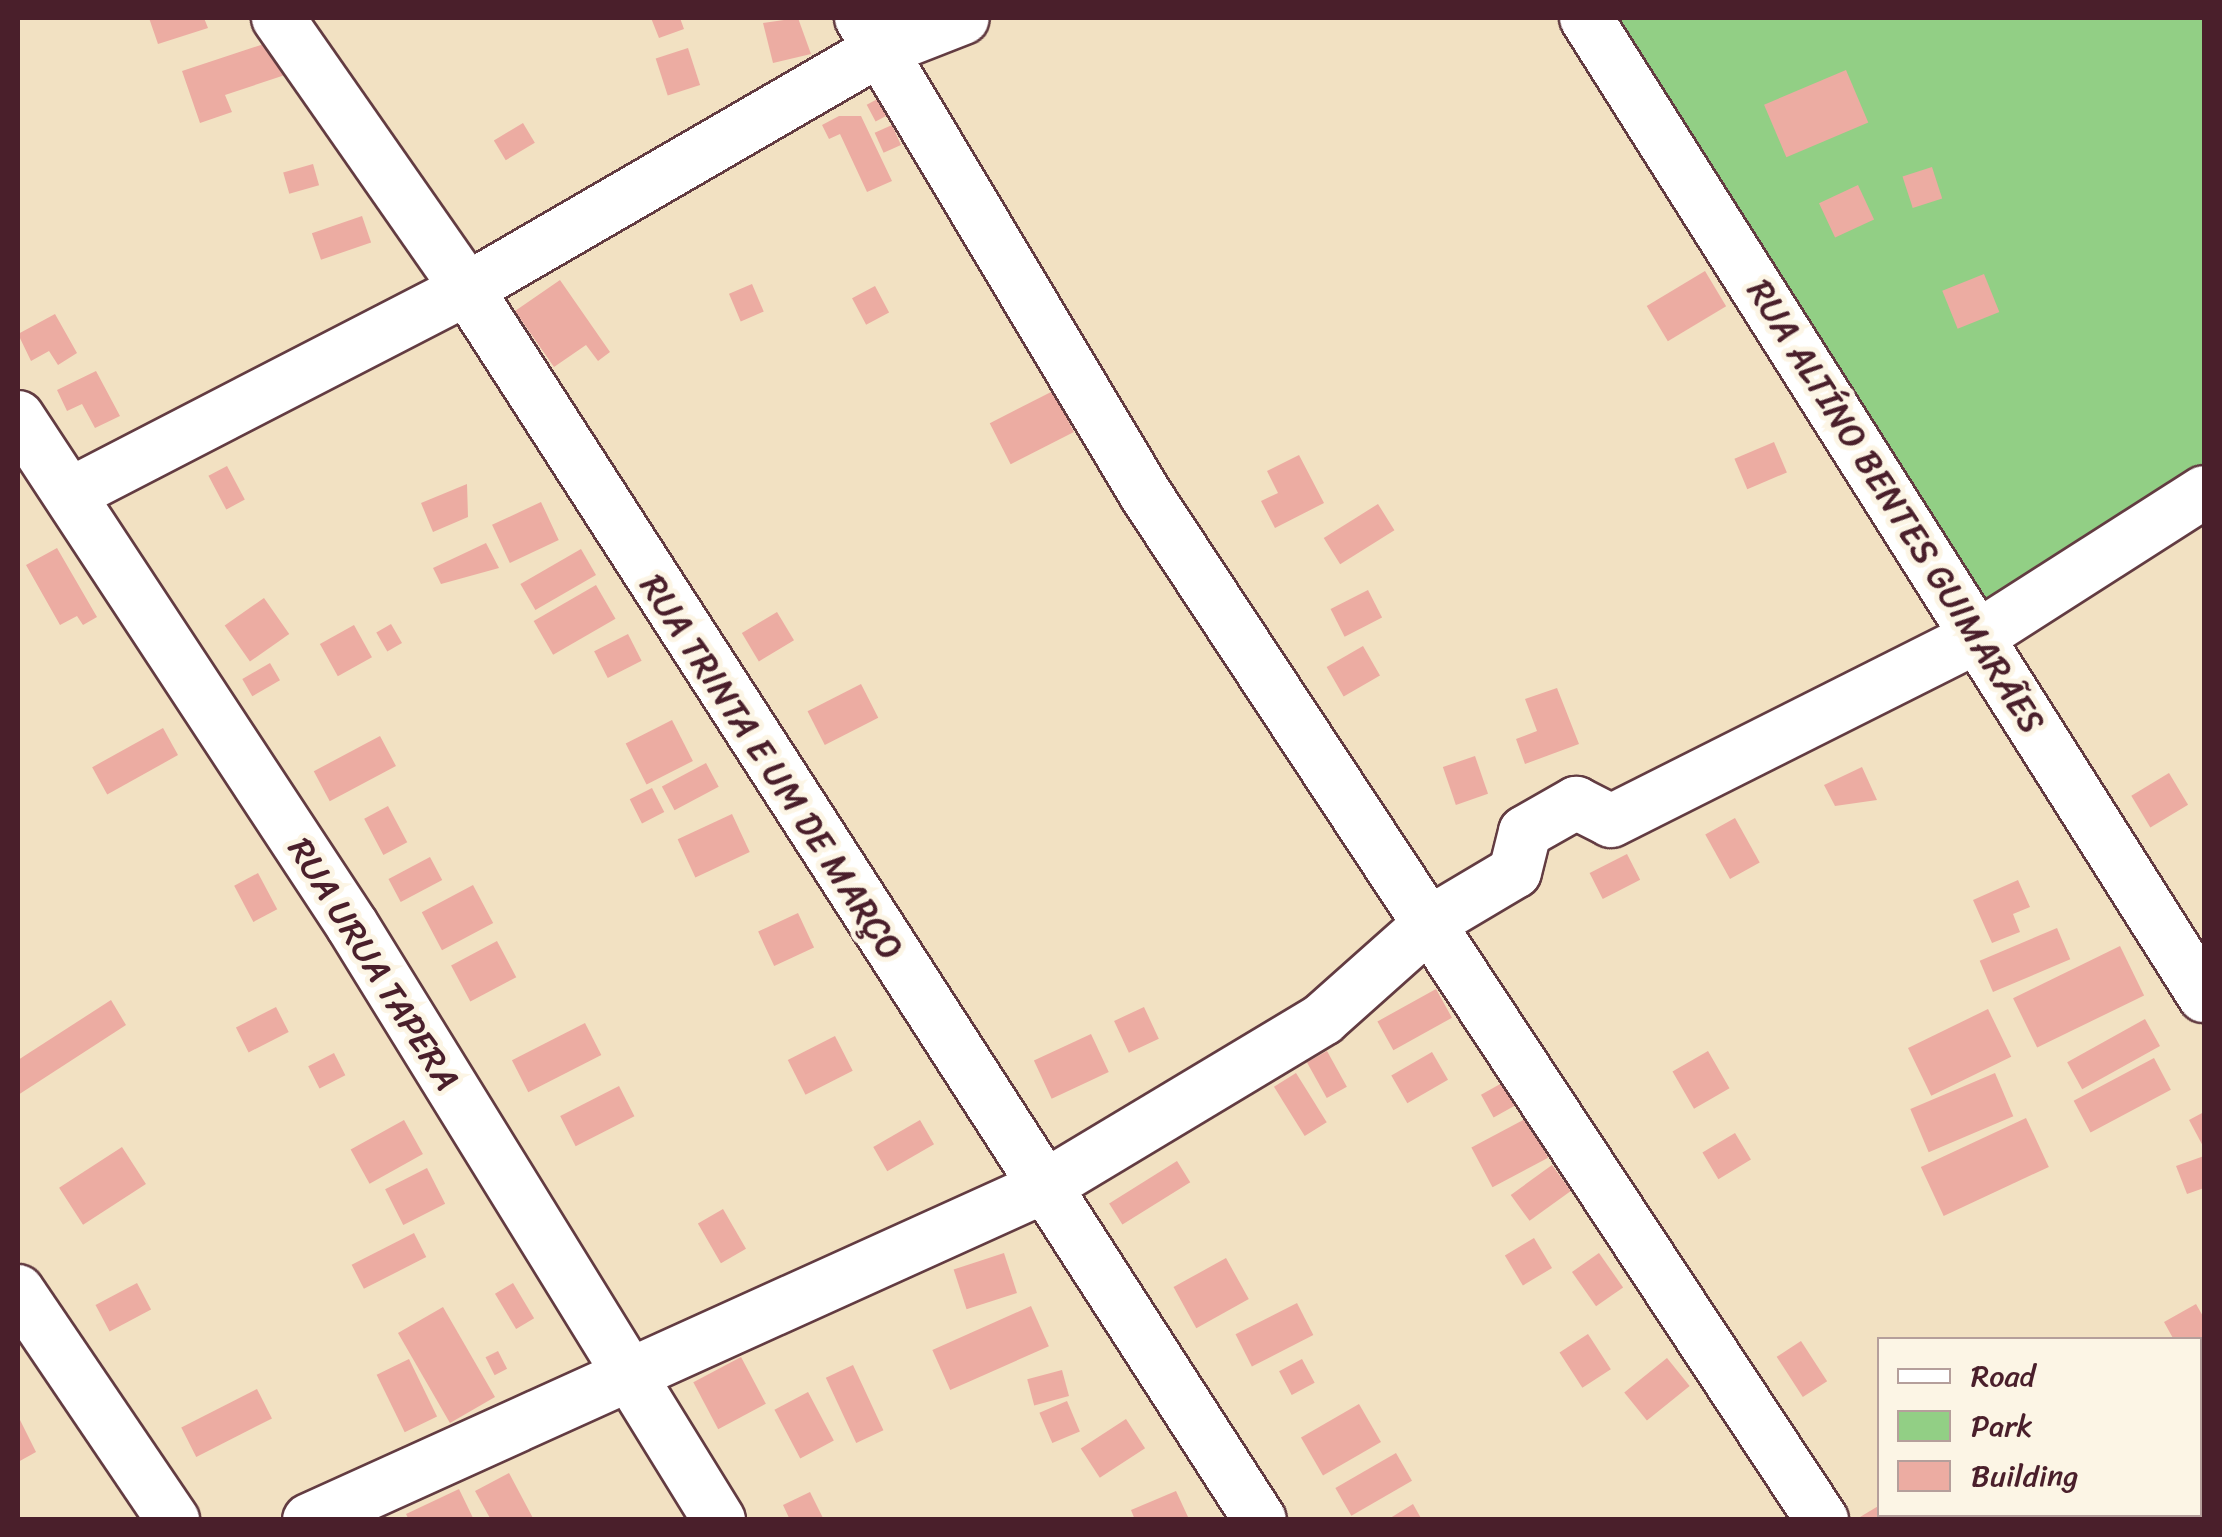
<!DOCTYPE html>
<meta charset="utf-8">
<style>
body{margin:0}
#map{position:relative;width:2222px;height:1537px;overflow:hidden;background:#f2e1c2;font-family:Sriracha,sans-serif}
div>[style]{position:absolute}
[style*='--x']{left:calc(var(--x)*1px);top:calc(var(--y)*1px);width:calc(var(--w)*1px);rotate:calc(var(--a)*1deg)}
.green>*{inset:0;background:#92cf85}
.building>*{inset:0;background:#ecaca2;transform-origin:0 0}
.roads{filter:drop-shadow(2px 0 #633c42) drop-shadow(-2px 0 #633c42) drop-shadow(0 2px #633c42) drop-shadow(0 -2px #633c42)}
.minor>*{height:52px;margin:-26px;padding:0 26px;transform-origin:26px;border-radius:26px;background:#fff}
span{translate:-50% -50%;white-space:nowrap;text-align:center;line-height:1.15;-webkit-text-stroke:10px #fcf5e5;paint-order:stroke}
.street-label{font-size:35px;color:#4a1f2b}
.frame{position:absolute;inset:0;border:20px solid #4a1f2b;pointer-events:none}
.legend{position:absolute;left:1877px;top:1337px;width:325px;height:180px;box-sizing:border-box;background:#fcf5e5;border:2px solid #b59f9b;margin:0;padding:12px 18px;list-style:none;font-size:30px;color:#4a1f2b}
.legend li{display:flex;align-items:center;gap:20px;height:50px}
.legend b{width:50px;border:2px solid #b59f9b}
</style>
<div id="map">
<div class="green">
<div style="clip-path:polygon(1598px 18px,2204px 18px,2204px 485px,1983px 627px)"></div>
</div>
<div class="building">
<div style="clip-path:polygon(149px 18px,204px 18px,208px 28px,158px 44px)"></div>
<div style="clip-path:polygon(651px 18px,680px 18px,684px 29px,659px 38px)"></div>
<div style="clip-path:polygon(798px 18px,811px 54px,773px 63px,763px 23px)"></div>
<div style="clip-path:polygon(273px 41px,285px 75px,225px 95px,232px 112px,200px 123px,182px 71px)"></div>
<div style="left:688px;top:48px;width:39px;height:34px;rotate:72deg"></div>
<div style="left:1846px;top:70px;width:57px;height:89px;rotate:67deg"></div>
<div style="left:887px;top:94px;width:19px;height:23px;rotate:62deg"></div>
<div style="clip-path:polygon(839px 116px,861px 116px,892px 181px,867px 192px,840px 134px,829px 139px,822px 125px)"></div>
<div style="left:523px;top:123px;width:23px;height:34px;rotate:59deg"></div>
<div style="left:892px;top:125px;width:22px;height:19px;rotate:66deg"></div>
<div style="left:313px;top:164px;width:22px;height:31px;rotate:74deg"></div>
<div style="left:1932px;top:167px;width:33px;height:31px;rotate:72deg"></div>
<div style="left:1858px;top:185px;width:38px;height:43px;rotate:65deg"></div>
<div style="left:362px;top:216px;width:28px;height:53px;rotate:71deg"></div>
<div style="left:1705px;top:271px;width:41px;height:68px;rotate:59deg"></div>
<div style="left:1984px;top:274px;width:41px;height:45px;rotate:68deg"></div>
<div style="clip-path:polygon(560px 280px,610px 352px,598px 361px,586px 345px,554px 367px,515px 311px)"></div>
<div style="left:752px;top:284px;width:30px;height:25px;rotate:67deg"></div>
<div style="left:875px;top:286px;width:30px;height:26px;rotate:62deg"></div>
<div style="clip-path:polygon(55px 314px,77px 353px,58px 365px,49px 351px,31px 361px,18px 334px)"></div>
<div style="clip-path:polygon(96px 371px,120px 416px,95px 428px,82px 404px,67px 411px,57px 390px)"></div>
<div style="left:1053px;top:391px;width:46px;height:71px;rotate:63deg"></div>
<div style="left:1774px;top:442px;width:33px;height:43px;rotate:67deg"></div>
<div style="clip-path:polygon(1299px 455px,1324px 503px,1275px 528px,1261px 501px,1278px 493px,1267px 471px)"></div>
<div style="left:227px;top:466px;width:38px;height:21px;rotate:62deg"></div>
<div style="clip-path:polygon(467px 484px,468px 517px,433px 532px,421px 503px)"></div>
<div style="left:541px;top:502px;width:42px;height:54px;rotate:65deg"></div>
<div style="left:1378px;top:504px;width:31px;height:64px;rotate:58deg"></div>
<div style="clip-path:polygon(486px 543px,499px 568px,441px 584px,433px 568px)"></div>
<div style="clip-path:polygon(57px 548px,97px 617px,83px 625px,77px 616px,60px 625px,26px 565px)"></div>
<div style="left:581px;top:549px;width:30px;height:70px;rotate:60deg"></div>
<div style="left:596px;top:585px;width:39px;height:72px;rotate:60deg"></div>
<div style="left:1368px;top:590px;width:31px;height:42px;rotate:63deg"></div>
<div style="left:264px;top:598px;width:44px;height:48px;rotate:55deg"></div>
<div style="left:777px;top:612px;width:33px;height:41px;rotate:59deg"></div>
<div style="left:391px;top:624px;width:22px;height:17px;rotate:60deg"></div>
<div style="left:354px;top:625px;width:37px;height:39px;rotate:61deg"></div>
<div style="left:628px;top:634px;width:30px;height:38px;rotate:63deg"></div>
<div style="left:1363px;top:646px;width:34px;height:42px;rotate:60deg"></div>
<div style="left:270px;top:663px;width:20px;height:32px;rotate:60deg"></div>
<div style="left:861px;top:684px;width:38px;height:60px;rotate:63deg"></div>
<div style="clip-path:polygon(1557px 688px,1579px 744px,1525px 764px,1516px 739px,1537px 731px,1525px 699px)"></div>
<div style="left:672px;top:720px;width:46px;height:52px;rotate:63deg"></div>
<div style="left:163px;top:728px;width:31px;height:81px;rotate:61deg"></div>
<div style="left:380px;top:736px;width:34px;height:75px;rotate:62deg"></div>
<div style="left:1475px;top:756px;width:40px;height:34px;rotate:71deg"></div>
<div style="left:706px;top:763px;width:27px;height:50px;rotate:62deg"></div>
<div style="clip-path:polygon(1862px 767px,1877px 800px,1835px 806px,1824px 785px)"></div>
<div style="left:2169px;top:773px;width:37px;height:44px;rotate:59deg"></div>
<div style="left:652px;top:788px;width:27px;height:25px;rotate:63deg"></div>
<div style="left:388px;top:806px;width:41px;height:27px;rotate:62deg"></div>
<div style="left:732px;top:814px;width:42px;height:60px;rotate:65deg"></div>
<div style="left:1735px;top:818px;width:51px;height:34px;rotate:61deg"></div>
<div style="left:1627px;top:854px;width:29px;height:42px;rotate:63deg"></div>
<div style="left:430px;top:857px;width:26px;height:47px;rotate:62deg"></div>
<div style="left:258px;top:873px;width:41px;height:27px;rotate:62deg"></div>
<div style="clip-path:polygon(2018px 880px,2030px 907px,2013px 914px,2020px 932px,1992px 943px,1973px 900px)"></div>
<div style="left:473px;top:885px;width:43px;height:58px;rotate:62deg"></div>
<div style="left:798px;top:913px;width:38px;height:44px;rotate:65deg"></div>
<div style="left:2057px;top:928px;width:34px;height:84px;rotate:67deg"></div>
<div style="left:497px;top:941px;width:41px;height:52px;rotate:62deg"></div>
<div style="left:2120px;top:946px;width:55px;height:119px;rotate:64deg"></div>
<div style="left:1436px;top:989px;width:33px;height:67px;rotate:61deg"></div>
<div style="clip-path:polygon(111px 1000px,126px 1025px,18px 1095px,18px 1060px)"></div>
<div style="left:276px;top:1007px;width:28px;height:45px;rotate:63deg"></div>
<div style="left:1144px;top:1007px;width:35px;height:33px;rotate:65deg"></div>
<div style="left:1988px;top:1009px;width:53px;height:89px;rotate:64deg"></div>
<div style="left:2145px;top:1019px;width:31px;height:89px;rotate:61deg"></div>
<div style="left:585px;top:1023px;width:36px;height:82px;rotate:63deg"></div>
<div style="left:1091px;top:1034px;width:42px;height:63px;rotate:65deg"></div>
<div style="left:835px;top:1036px;width:39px;height:53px;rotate:63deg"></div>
<div style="left:1327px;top:1051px;width:41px;height:23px;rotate:61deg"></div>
<div style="left:1708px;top:1051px;width:43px;height:41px;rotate:60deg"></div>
<div style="left:1432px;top:1052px;width:32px;height:47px;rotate:60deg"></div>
<div style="left:334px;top:1053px;width:25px;height:29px;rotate:63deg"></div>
<div style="left:2154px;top:1058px;width:36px;height:91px;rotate:62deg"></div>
<div style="left:1296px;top:1073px;width:58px;height:26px;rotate:58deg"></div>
<div style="left:1995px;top:1073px;width:47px;height:92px;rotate:67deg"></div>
<div style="left:1502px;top:1083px;width:26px;height:24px;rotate:61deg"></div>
<div style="left:619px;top:1086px;width:34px;height:66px;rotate:63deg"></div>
<div style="clip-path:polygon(2204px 1112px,2204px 1148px,2189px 1120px)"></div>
<div style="left:1527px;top:1118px;width:45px;height:63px;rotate:62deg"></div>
<div style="left:2026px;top:1118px;width:54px;height:116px;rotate:65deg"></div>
<div style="left:404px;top:1120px;width:39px;height:61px;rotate:61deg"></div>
<div style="left:920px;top:1120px;width:28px;height:54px;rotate:60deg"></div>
<div style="left:1735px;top:1133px;width:31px;height:38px;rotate:59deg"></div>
<div style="left:122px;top:1147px;width:44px;height:75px;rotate:57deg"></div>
<div style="clip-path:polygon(2204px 1156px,2204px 1188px,2187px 1194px,2176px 1166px)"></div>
<div style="left:1177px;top:1161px;width:25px;height:80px;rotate:58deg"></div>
<div style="left:1552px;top:1165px;width:32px;height:51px;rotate:54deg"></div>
<div style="left:427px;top:1168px;width:40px;height:47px;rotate:63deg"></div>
<div style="left:723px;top:1209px;width:46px;height:29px;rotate:60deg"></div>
<div style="left:414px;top:1233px;width:27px;height:70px;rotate:63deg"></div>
<div style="left:1534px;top:1238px;width:35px;height:34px;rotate:59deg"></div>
<div style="left:1004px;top:1253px;width:42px;height:53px;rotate:72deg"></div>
<div style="left:1599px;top:1253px;width:42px;height:33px;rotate:55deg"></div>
<div style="left:1226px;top:1258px;width:47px;height:60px;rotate:61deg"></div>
<div style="left:137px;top:1283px;width:30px;height:47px;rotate:62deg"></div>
<div style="left:513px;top:1283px;width:41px;height:21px;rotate:59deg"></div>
<div style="left:1297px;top:1303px;width:36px;height:69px;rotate:63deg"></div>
<div style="clip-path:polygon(2196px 1304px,2204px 1318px,2200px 1368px,2200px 1340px,2174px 1340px,2164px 1322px)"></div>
<div style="left:1031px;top:1306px;width:44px;height:108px;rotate:66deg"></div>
<div style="left:443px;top:1307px;width:104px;height:52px;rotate:60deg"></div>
<div style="left:1588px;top:1334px;width:42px;height:34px;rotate:57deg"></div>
<div style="left:1801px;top:1341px;width:48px;height:29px;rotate:57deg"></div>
<div style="left:498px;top:1351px;width:20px;height:14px;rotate:63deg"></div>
<div style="left:741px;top:1357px;width:53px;height:54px;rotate:62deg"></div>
<div style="left:1667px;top:1358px;width:36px;height:55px;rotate:51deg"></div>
<div style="left:409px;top:1359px;width:64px;height:36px;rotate:64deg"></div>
<div style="left:1302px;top:1359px;width:27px;height:26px;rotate:62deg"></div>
<div style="left:853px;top:1365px;width:72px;height:30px;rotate:65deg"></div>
<div style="left:1062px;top:1370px;width:27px;height:36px;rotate:75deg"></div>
<div style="left:257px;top:1389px;width:33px;height:85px;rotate:63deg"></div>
<div style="left:808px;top:1392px;width:55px;height:38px;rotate:62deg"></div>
<div style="left:1067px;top:1401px;width:33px;height:30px;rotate:67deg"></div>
<div style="left:1359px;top:1404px;width:44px;height:67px;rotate:60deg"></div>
<div style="clip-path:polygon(18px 1416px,36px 1452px,18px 1462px)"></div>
<div style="left:1126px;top:1419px;width:35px;height:54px;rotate:57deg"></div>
<div style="left:1396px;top:1453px;width:32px;height:70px;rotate:60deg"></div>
<div style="clip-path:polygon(509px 1473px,534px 1520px,491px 1520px,475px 1491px)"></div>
<div style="clip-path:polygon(459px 1489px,474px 1520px,409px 1520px,406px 1514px)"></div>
<div style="clip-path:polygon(1176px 1491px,1188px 1517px,1135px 1520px,1131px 1510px)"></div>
<div style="clip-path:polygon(810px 1492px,823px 1518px,790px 1520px,783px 1505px)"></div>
<div style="clip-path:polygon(1413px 1504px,1422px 1520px,1387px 1520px)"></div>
<div style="clip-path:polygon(1880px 1505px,1880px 1514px,1913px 1520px,1855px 1520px)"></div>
<div style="left:1930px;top:1514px;width:65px;height:6px"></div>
</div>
<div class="roads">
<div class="minor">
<div style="--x:278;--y:18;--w:330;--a:55.1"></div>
<div style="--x:467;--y:289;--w:1464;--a:57.21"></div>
<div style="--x:861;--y:18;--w:556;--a:59.14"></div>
<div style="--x:1146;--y:495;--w:1228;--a:56.59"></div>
<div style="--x:1586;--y:18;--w:1157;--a:57.71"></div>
<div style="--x:18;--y:417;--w:608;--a:56.68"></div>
<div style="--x:352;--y:925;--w:699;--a:58.33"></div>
<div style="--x:70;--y:494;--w:447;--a:-27.3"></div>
<div style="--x:467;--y:289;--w:473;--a:-30.1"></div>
<div style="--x:876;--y:52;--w:93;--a:-21.3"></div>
<div style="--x:18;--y:1291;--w:277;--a:55.9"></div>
<div style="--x:2200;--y:1491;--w:5;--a:-37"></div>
<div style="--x:309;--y:1520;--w:805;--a:-24.37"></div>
<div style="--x:1042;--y:1188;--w:328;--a:-31"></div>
<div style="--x:1323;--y:1019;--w:149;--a:-41.7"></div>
<div style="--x:1434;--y:920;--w:94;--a:-30.7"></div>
<div style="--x:1515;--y:872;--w:41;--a:-76"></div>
<div style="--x:1525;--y:832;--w:59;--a:-29.6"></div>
<div style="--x:1576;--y:803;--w:39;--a:27"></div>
<div style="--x:1611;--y:821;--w:412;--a:-26.7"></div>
<div style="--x:1979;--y:636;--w:267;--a:-32.6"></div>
<div style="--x:2152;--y:1520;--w:10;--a:-37"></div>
</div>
</div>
<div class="street-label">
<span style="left:1896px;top:506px;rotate:58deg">RUA ALTÍNO BENTES GUIMARÃES</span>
<span style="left:772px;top:767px;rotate:57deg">RUA TRINTA E UM DE MARÇO</span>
<span style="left:374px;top:964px;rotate:58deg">RUA URUA TAPERA</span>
</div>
<div class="frame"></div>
<ul class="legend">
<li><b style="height:12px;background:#fff"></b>Road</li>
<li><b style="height:28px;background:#92cf85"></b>Park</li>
<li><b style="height:28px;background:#ecaca2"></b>Building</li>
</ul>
</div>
